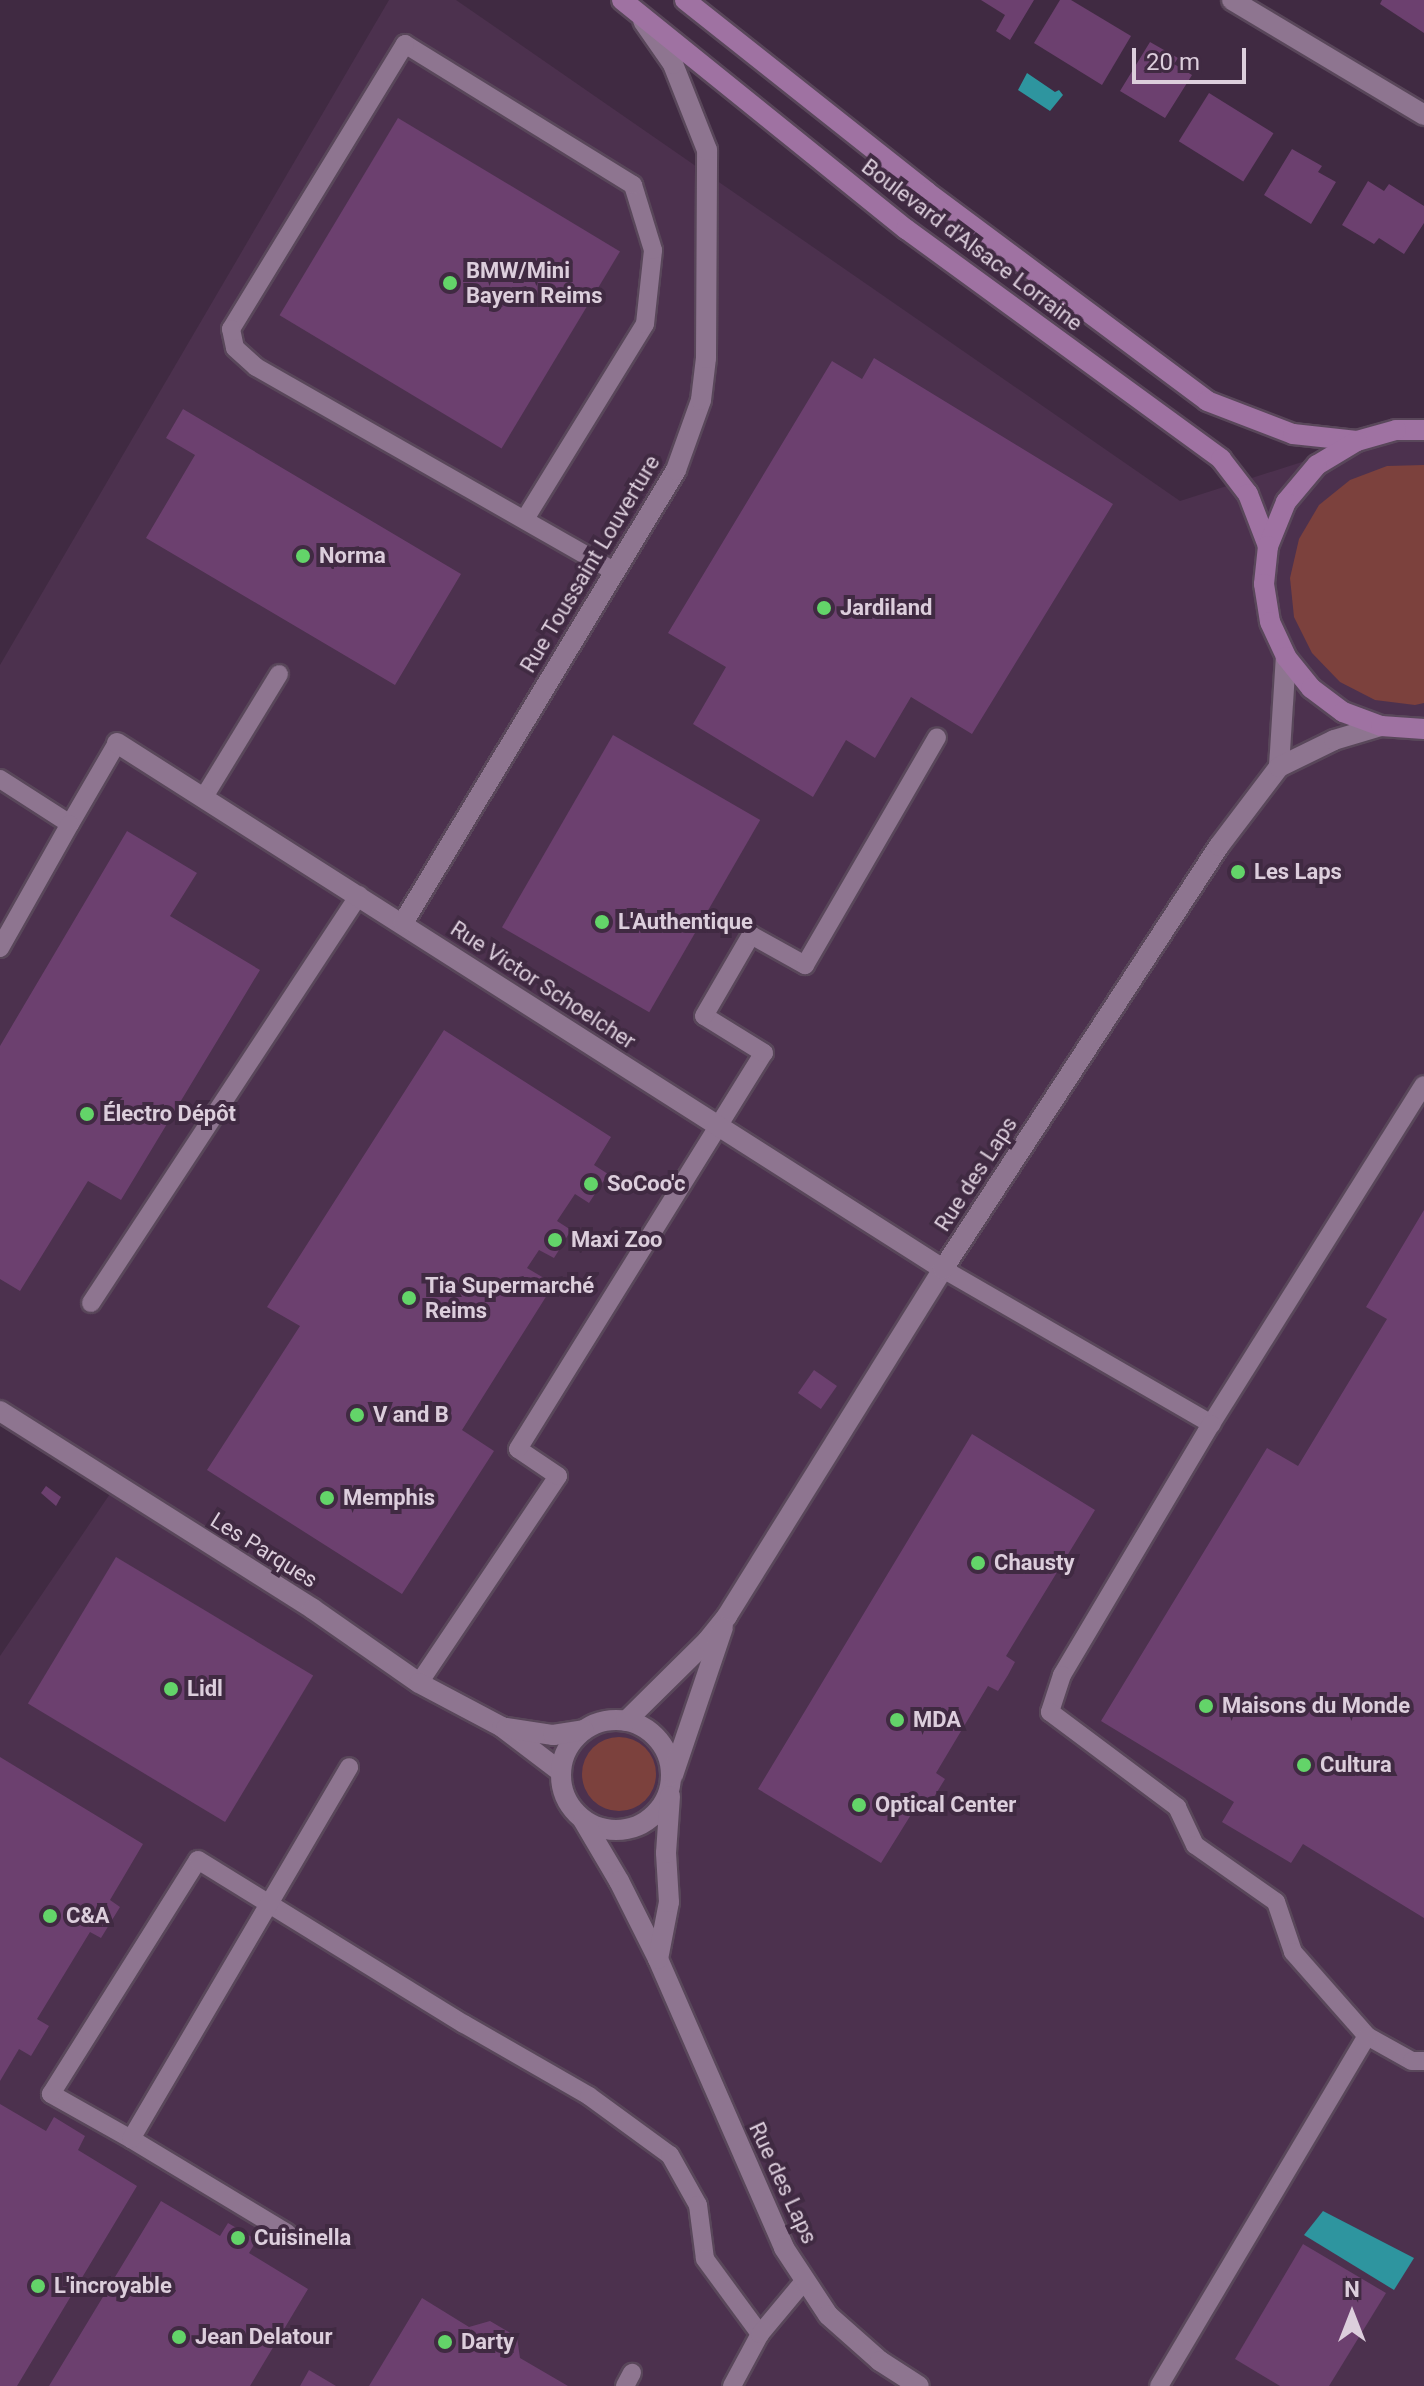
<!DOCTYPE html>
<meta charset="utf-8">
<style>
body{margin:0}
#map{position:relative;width:1424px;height:2386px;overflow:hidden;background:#402a42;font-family:Roboto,sans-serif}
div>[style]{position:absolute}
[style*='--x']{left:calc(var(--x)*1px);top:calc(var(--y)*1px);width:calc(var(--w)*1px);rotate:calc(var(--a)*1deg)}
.built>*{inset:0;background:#4c314e}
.green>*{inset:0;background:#7c413d}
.round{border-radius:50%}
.water>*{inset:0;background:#2e959f}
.building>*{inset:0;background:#6c406f;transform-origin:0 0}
.roads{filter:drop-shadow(2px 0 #59475a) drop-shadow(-2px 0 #59475a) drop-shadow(0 2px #59475a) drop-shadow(0 -2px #59475a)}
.lane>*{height:18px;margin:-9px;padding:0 9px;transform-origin:9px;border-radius:9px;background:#8e7590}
.street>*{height:20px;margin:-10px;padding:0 10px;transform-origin:10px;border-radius:10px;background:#8e7590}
.street>.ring{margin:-10px;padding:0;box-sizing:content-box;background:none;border:20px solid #8e7590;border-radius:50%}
.secondary>*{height:20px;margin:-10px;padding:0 10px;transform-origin:10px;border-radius:10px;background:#9f72a2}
.dots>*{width:22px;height:22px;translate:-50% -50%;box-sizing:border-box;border:4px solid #402a42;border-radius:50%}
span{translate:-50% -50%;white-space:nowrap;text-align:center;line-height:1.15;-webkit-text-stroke:8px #402a42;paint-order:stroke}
.street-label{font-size:22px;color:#dccedc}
.poi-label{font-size:22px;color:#dccedc;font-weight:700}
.left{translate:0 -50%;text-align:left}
.north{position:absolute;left:1312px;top:2274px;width:80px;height:80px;-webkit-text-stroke:6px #402a42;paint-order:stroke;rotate:0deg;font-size:22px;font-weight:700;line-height:32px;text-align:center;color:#dccedc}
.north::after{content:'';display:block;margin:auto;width:28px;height:36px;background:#dccedc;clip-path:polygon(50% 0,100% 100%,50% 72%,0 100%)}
.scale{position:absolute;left:1132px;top:48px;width:114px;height:36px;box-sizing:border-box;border:4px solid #dccedc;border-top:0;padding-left:10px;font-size:24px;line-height:28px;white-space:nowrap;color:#dccedc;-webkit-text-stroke:6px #402a42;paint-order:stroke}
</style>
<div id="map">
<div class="built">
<div style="clip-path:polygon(389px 0,456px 0,1180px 501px,1424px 423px,1424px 2386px,0 2386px,0 1656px,116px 1485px,0 1412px,0 665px)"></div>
</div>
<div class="green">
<div style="clip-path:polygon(1424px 465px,1424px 703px,1415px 705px,1375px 700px,1340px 682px,1312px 653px,1294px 617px,1290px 578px,1299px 539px,1319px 505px,1350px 480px,1387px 466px)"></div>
<div class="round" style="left:582px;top:1737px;width:74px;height:74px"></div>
</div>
<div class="water">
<div style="clip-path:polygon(1027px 73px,1055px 92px,1059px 90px,1063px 95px,1050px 111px,1018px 90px)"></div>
<div style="clip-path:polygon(1323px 2211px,1414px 2258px,1394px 2290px,1304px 2235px)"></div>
</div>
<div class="building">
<div style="clip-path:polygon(981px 0,1034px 0,1010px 40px,996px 31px,1005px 15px)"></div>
<div style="clip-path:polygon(1060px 0,1071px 0,1131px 36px,1102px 85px,1034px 43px)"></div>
<div style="clip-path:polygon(1382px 0,1424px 0,1424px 33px,1380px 4px)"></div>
<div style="clip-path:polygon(1150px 42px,1178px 58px,1174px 64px,1192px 75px,1165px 118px,1120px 91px)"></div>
<div style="left:1209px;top:93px;width:76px;height:57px;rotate:32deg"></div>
<div style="left:398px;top:118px;width:259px;height:230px;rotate:31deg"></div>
<div style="clip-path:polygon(1292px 149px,1322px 166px,1318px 172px,1336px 182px,1311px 224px,1264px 195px)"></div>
<div style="clip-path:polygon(1368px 181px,1384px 191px,1389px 184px,1424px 206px,1424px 223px,1404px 254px,1379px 238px,1374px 244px,1342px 225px)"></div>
<div style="clip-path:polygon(874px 358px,1113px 504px,972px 734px,911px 697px,875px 758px,846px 740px,813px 797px,693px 724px,726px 667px,668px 633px,832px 361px,862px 379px)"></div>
<div style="clip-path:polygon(183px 409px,461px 574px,395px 685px,146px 538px,195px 455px,166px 438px)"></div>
<div style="left:613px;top:735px;width:170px;height:222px;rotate:30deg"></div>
<div style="clip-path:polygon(127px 831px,197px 873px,170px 916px,260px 970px,121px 1200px,88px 1181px,20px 1291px,0 1279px,0 1046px)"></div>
<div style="clip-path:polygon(444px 1030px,611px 1137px,594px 1165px,608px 1174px,589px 1203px,575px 1194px,557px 1221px,571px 1230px,559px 1250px,554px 1258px,539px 1250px,527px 1268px,554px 1284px,462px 1430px,494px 1451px,402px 1594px,207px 1470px,300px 1326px,267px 1307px)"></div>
<div style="clip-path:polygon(1424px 1210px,1424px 1918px,1303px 1844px,1291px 1863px,1222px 1822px,1234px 1802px,1101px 1721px,1267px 1448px,1298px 1466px,1387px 1319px,1366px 1307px)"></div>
<div style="left:814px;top:1370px;width:28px;height:28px;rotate:35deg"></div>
<div style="clip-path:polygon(972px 1434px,1095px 1510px,1006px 1656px,1015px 1662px,1008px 1675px,998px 1691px,988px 1686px,936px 1773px,945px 1779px,926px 1810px,917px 1805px,881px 1863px,758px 1789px)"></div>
<div style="clip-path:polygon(46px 1486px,61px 1497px,56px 1506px,41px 1493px)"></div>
<div style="left:116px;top:1557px;width:230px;height:171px;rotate:31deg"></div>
<div style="clip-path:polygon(0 1757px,143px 1844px,110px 1900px,120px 1907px,101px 1938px,90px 1932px,37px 2019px,49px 2026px,31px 2056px,19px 2049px,0 2081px)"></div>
<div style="clip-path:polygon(0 2104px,46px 2131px,54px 2117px,85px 2136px,78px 2150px,137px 2186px,17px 2386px,0 2386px)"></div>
<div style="clip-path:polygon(161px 2201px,220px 2236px,228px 2223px,257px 2240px,249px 2253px,308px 2289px,250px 2386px,49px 2386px)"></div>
<div style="clip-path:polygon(1303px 2244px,1386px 2293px,1329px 2386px,1280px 2386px,1235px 2359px)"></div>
<div style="clip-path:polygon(422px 2298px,469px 2327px,490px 2321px,517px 2337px,520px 2358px,568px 2386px,369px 2386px)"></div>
<div style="clip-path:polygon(309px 2370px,336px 2386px,300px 2386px)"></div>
</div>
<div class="roads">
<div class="lane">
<div style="--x:525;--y:519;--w:229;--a:-58.4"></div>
<div style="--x:645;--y:324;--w:74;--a:-83.8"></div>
<div style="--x:653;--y:250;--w:68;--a:-107.1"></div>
<div style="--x:633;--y:185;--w:268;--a:-148.3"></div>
<div style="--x:405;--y:44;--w:334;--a:121.4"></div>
<div style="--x:231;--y:329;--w:19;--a:78"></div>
<div style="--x:235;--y:348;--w:28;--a:42"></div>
<div style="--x:256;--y:367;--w:413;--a:29.7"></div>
<div style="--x:0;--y:779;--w:83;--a:32.7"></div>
<div style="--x:70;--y:824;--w:94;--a:-59.9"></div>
<div style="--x:204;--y:797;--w:144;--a:-58.6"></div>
<div style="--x:0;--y:948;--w:142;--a:-60.6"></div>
<div style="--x:943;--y:1269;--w:310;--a:30"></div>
<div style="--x:1211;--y:1424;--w:400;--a:-57.9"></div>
<div style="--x:91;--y:1303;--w:488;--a:-56.7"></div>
<div style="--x:1211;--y:1424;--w:292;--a:120.7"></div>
<div style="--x:1062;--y:1675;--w:39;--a:108"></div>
<div style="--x:1050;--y:1712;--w:159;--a:36.8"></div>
<div style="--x:1177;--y:1807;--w:42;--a:64.7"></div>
<div style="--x:1195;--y:1845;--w:99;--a:35.1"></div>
<div style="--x:1276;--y:1902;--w:53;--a:71.2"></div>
<div style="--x:1293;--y:1952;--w:112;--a:48.6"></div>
<div style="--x:1367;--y:2036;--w:51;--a:29.1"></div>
<div style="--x:1412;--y:2061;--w:12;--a:0"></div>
<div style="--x:419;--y:1683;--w:249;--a:-56.1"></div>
<div style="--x:558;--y:1476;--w:48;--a:-146"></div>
<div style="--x:518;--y:1449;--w:466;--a:-58.2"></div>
<div style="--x:764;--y:1053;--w:70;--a:-148.3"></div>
<div style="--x:704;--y:1016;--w:94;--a:-59.9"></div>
<div style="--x:751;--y:935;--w:62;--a:29.1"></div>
<div style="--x:805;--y:965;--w:263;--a:-59.9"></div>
<div style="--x:131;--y:2139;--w:92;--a:-150.6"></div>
<div style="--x:51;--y:2094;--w:276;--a:-57.9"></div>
<div style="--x:198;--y:1860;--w:312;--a:31.7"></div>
<div style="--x:464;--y:2024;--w:144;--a:29.9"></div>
<div style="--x:589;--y:2096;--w:100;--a:36.1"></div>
<div style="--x:670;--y:2155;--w:57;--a:60.8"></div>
<div style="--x:698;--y:2205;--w:54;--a:82.6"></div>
<div style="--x:705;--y:2259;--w:93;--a:53.7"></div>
<div style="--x:287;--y:2233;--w:182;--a:-148.9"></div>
<div style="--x:131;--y:2139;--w:431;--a:-59.6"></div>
<div style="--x:625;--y:2386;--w:15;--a:-62"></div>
<div style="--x:732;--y:2386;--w:59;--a:-61.7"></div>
<div style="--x:760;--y:2334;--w:70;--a:-50.2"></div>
<div style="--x:1159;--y:2386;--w:407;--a:-59.3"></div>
</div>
<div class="street">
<div style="--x:1232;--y:0;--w:224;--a:30.9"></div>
<div style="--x:117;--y:743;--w:979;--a:32.49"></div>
<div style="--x:1279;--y:767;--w:110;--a:-86.4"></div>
<div style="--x:403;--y:923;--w:529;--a:-58.92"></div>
<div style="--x:676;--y:470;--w:74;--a:-70.3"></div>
<div style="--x:701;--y:400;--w:42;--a:-83.2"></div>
<div style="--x:706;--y:358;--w:208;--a:-89.7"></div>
<div style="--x:707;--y:150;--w:92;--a:-111.6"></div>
<div style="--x:673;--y:64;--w:52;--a:-124.9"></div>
<div style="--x:0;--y:1411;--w:370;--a:32.3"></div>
<div style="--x:313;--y:1609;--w:129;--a:34.9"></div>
<div style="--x:419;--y:1683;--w:94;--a:27.9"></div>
<div style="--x:502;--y:1727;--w:74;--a:37.3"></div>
<div class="ring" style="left:561px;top:1720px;width:90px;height:90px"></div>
<div style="--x:626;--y:1721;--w:114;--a:-44.6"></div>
<div style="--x:707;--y:1641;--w:32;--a:-51"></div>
<div style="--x:727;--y:1616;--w:409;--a:-58.1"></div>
<div style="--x:943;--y:1269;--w:505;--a:-56.88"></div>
<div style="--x:1219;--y:846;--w:99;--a:-52.8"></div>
<div style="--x:1279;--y:767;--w:61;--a:-26.1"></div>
<div style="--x:1334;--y:740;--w:49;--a:-16.6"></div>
<div style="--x:506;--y:1728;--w:48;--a:8.5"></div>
<div style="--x:553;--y:1735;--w:31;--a:-9"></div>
<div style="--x:673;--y:1775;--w:156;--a:-71.3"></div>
<div style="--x:583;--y:1820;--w:71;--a:59.5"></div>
<div style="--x:619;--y:1881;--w:87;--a:63.4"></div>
<div style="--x:658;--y:1959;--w:315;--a:66.4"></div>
<div style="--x:784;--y:2248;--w:80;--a:56.7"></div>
<div style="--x:828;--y:2315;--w:69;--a:41.5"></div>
<div style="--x:880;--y:2361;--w:46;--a:32.7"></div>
<div style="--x:658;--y:1959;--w:58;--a:-79.1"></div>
<div style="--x:669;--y:1902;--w:49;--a:-93.5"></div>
<div style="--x:666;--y:1853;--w:57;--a:-86"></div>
</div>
<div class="secondary">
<div style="--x:622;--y:0;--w:365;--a:38.9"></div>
<div style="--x:906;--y:229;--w:390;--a:36.1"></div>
<div style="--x:1221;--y:459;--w:44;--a:52.4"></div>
<div style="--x:1248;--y:494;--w:56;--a:69"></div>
<div style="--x:685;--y:0;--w:309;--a:38.4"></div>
<div style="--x:927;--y:192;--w:349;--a:36.7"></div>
<div style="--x:1207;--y:401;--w:92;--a:21"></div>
<div style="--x:1293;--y:434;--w:64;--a:6.2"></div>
<div style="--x:1424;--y:430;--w:28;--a:180"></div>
<div style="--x:1396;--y:430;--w:41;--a:164.2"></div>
<div style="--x:1357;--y:441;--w:47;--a:149"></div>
<div style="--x:1317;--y:465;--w:48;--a:130"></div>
<div style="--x:1286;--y:502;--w:48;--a:112.2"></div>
<div style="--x:1268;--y:546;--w:38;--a:96"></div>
<div style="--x:1264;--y:584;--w:38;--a:81"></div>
<div style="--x:1270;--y:622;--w:38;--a:65"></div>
<div style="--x:1286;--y:657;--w:40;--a:51"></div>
<div style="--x:1311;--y:688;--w:40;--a:37"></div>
<div style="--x:1343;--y:712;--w:40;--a:20.2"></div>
<div style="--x:1381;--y:726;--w:43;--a:4"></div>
</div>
</div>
<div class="dots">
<div style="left:450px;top:283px;background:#63d469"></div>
<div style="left:303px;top:556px;background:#63d469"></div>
<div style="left:824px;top:608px;background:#63d469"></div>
<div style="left:1238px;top:872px;background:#63d469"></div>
<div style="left:602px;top:922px;background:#63d469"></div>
<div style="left:87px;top:1114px;background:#63d469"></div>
<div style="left:591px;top:1184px;background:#63d469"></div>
<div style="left:555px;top:1240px;background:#63d469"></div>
<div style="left:409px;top:1298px;background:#63d469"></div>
<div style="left:357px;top:1415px;background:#63d469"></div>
<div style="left:327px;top:1498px;background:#63d469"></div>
<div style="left:978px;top:1563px;background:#63d469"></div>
<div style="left:171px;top:1689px;background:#63d469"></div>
<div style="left:1206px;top:1706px;background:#63d469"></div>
<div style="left:897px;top:1720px;background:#63d469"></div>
<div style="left:1304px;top:1765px;background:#63d469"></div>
<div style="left:859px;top:1805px;background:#63d469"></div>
<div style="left:50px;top:1916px;background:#63d469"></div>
<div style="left:238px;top:2238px;background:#63d469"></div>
<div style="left:38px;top:2286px;background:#63d469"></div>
<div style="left:179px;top:2337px;background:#63d469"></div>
<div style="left:445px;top:2342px;background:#63d469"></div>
</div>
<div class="street-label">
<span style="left:972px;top:245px;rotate:37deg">Boulevard d'Alsace Lorraine</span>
<span style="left:590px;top:564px;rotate:-59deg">Rue Toussaint Louverture</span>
<span style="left:543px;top:985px;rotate:33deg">Rue Victor Schoelcher</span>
<span style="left:976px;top:1174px;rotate:-57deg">Rue des Laps</span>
<span style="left:264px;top:1550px;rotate:32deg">Les Parques</span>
<span style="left:783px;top:2183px;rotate:65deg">Rue des Laps</span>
</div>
<div class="poi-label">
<span class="left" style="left:466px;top:283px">BMW/Mini<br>Bayern Reims</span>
<span class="left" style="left:319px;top:556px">Norma</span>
<span class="left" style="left:840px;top:608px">Jardiland</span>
<span class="left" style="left:1254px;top:872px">Les Laps</span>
<span class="left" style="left:618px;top:922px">L'Authentique</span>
<span class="left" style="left:103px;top:1114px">Électro Dépôt</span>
<span class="left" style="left:607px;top:1184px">SoCoo'c</span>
<span class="left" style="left:571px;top:1240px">Maxi Zoo</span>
<span class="left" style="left:425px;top:1298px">Tia Supermarché<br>Reims</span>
<span class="left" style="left:373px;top:1415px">V and B</span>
<span class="left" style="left:343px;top:1498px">Memphis</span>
<span class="left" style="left:994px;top:1563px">Chausty</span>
<span class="left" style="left:187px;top:1689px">Lidl</span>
<span class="left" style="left:1222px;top:1706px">Maisons du Monde</span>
<span class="left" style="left:913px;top:1720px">MDA</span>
<span class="left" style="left:1320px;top:1765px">Cultura</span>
<span class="left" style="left:875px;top:1805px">Optical Center</span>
<span class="left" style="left:66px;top:1916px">C&amp;A</span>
<span class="left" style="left:254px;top:2238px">Cuisinella</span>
<span class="left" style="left:54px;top:2286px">L'incroyable</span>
<span class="left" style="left:195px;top:2337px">Jean Delatour</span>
<span class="left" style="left:461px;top:2342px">Darty</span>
</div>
<div class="north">N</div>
<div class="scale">20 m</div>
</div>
